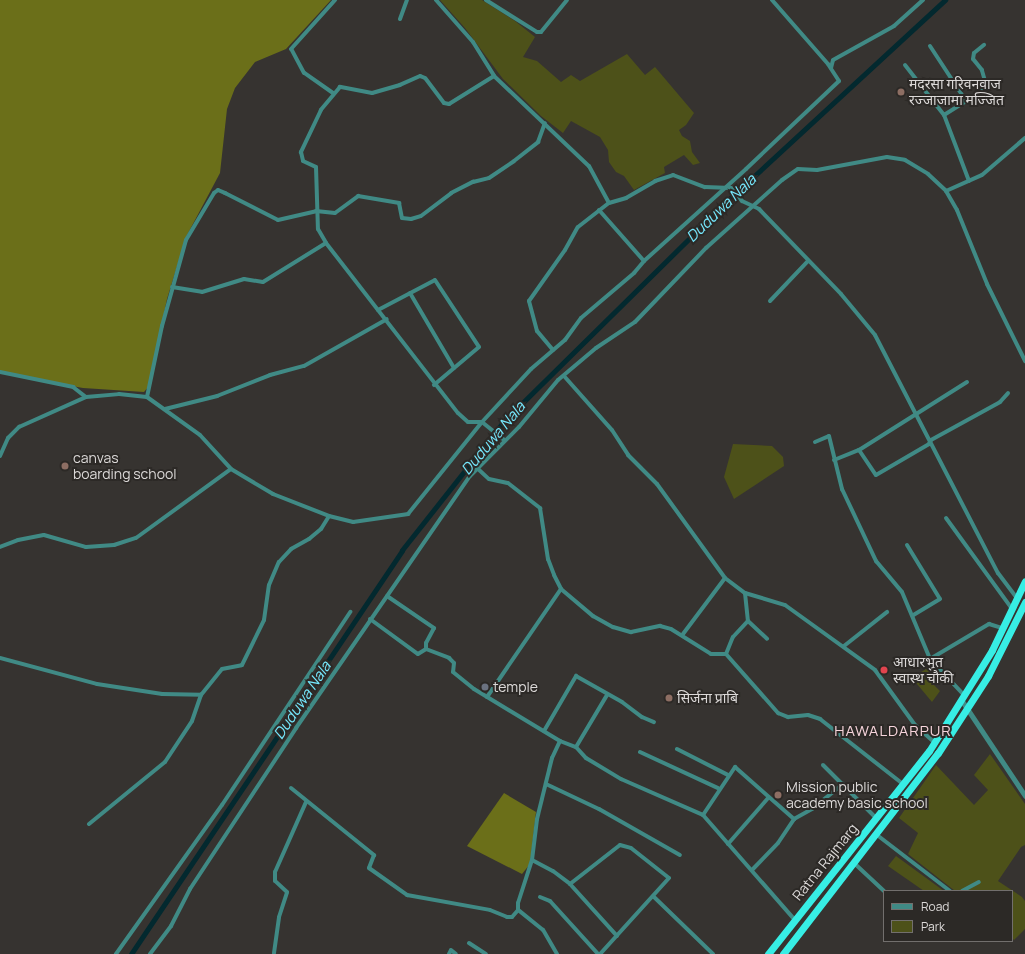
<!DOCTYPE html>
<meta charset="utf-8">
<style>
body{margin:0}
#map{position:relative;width:1025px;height:954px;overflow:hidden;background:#363330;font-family:Manrope,"Noto Sans Devanagari",sans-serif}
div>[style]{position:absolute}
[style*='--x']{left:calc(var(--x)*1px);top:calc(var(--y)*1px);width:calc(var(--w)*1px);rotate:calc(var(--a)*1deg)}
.green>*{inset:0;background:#4d5119}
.forest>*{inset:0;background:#6b6f19}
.canal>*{height:5px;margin:-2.5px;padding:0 2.5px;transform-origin:2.5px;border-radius:2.5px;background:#03292f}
.minor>*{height:4px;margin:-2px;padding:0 2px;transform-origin:2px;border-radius:2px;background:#408a85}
.tertiary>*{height:5px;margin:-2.5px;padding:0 2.5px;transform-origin:2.5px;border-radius:2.5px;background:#408a85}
.trunk>*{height:7px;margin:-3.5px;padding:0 3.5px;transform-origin:3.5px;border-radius:3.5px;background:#37eee5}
.dots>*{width:11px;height:11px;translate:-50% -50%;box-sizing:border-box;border:2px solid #2c2926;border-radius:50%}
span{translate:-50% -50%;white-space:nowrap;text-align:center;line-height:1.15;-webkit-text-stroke:4px #2c2926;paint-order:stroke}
.poi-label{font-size:14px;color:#dcd9d8}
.left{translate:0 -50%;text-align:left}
.street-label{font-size:14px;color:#dcd9d8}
.water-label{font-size:15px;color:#76e9fe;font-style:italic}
.neighbourhood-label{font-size:15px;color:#f6d4db;letter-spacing:1px}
.legend{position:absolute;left:883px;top:890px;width:130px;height:52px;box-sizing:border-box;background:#2c2926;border:1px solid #726f6d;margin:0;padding:5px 7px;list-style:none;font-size:12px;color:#dcd9d8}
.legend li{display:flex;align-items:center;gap:8px;height:20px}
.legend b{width:20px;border:1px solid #726f6d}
</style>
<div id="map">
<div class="green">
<div style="clip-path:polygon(440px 0,482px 0,515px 21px,535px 37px,523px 57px,537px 61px,561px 82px,571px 75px,580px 81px,627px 54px,645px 75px,655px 67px,694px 113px,686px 125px,679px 130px,682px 136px,690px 141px,692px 152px,700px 163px,693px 165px,684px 155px,664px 167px,665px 173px,634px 190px,624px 176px,616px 172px,609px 162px,608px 150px,600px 137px,571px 121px,563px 133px,541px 116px,503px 79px,465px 28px)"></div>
<div style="clip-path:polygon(733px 444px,772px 446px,783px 457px,784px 466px,734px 499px,724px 477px)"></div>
<div style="clip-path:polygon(929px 667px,941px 678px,934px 685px,940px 691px,932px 702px,912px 678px)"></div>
<div style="clip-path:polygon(990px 754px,1025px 804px,1025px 845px,1021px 847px,998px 881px,1022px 897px,1025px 901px,1025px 929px,1014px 940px,1012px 938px,1012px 891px,955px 891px,908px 854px,918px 833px,899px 818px,936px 765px,974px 805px,988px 790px,974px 775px)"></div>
<div style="clip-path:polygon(896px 856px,944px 891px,924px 891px,888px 866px)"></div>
</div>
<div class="forest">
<div style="clip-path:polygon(0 0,331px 0,286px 49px,255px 62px,235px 88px,227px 109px,220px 173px,186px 237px,167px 299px,149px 386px,144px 392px,83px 388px,0 373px)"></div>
<div style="clip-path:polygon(504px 793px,536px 812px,530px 864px,522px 874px,467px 846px)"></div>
</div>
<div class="canal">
<div style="--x:131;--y:954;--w:486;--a:-56.1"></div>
<div style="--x:402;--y:550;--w:164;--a:-51.7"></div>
<div style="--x:504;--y:421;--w:313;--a:-44.6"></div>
<div style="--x:727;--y:201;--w:297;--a:-42.7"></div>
</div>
<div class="minor">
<div style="--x:436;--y:0;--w:56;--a:48.6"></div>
<div style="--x:473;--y:42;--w:40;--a:58"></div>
<div style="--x:494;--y:76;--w:131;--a:43.5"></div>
<div style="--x:589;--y:166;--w:42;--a:61.6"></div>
<div style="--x:609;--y:203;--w:18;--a:-16"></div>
<div style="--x:626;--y:198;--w:34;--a:-30"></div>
<div style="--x:655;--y:181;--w:19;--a:-18"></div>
<div style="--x:673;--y:175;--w:34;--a:21"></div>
<div style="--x:705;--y:187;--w:26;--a:2"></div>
<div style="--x:731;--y:188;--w:17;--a:50"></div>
<div style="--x:742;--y:201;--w:19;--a:25"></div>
<div style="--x:759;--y:209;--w:118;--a:46"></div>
<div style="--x:841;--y:294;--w:53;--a:50.3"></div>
<div style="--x:875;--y:335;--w:268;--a:62.7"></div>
<div style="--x:998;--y:573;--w:31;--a:53"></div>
<div style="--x:486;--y:0;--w:60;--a:32.1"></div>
<div style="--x:537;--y:32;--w:4;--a:0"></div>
<div style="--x:541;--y:32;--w:41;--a:-50.9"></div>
<div style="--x:400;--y:19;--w:20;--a:-70"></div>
<div style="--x:930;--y:46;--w:66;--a:56.8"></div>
<div style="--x:905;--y:65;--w:63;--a:52"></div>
<div style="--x:831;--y:68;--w:8;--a:-76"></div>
<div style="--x:833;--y:60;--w:70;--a:-29.1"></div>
<div style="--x:894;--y:26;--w:39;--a:-42"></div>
<div style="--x:494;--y:76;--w:53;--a:148.1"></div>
<div style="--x:449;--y:104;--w:5;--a:-169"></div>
<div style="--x:444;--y:103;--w:31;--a:-127"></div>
<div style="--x:425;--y:78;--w:5;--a:-158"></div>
<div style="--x:420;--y:76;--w:22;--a:156"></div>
<div style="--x:400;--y:85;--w:29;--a:164"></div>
<div style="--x:372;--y:93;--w:33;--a:-169"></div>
<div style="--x:340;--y:87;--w:30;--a:130"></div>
<div style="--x:321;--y:110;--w:47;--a:115.5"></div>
<div style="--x:301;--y:152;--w:9;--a:77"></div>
<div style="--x:303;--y:161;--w:14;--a:25"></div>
<div style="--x:316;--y:167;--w:62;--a:88.2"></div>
<div style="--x:318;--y:229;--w:16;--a:60"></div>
<div style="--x:326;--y:243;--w:215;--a:52.2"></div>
<div style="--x:458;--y:413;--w:13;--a:42"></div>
<div style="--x:468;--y:422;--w:14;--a:0"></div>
<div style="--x:482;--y:422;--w:28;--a:39"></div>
<div style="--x:333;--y:93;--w:35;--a:-145"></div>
<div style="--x:304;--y:73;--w:27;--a:-118"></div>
<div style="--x:291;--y:49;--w:66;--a:-48.1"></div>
<div style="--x:969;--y:181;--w:71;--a:-110.7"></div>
<div style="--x:944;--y:115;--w:51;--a:-32.1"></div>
<div style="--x:987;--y:88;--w:19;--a:-106"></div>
<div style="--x:982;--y:70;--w:14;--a:-129"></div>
<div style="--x:973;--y:59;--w:6;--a:-81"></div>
<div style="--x:974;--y:53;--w:13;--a:-39"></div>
<div style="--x:946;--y:191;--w:39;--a:-24"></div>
<div style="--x:982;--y:175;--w:57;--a:-40.7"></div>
<div style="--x:599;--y:210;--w:68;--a:48.6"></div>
<div style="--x:172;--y:287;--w:30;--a:9"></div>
<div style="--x:202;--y:292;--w:44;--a:-17.2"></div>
<div style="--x:244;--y:279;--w:19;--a:9"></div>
<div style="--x:263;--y:282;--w:74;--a:-31.8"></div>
<div style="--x:410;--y:293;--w:87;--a:59.6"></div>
<div style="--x:770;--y:301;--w:55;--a:-46.5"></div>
<div style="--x:378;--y:310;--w:64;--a:-27.8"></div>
<div style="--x:435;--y:280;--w:80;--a:56.7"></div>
<div style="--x:479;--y:347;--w:59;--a:139.8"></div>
<div style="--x:553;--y:350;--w:25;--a:-130"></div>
<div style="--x:537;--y:331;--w:31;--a:-105"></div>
<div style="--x:529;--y:301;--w:62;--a:-54.8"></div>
<div style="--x:565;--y:250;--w:26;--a:-61"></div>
<div style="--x:578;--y:227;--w:39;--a:-38"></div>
<div style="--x:0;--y:372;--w:75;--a:11.6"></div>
<div style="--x:73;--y:387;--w:16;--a:38"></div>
<div style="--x:564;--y:376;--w:72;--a:48.4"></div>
<div style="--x:612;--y:430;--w:30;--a:57"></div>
<div style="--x:628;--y:455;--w:41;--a:45"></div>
<div style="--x:657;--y:484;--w:116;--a:54.1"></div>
<div style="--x:725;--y:578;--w:25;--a:37"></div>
<div style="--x:745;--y:593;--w:42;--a:16.7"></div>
<div style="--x:785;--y:605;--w:111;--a:35.8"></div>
<div style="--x:875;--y:670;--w:68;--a:54"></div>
<div style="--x:915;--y:725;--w:27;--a:42"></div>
<div style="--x:967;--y:382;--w:128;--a:147.8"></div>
<div style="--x:859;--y:450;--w:30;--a:56"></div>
<div style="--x:876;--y:475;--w:61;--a:-30.3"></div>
<div style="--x:929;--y:444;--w:4;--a:-63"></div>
<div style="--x:931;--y:440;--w:79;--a:-28.8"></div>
<div style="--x:1000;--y:402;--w:12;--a:-48"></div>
<div style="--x:147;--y:397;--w:73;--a:-78.1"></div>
<div style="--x:162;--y:326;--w:89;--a:-74.4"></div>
<div style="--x:186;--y:240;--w:55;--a:-59.2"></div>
<div style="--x:214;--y:193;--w:5;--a:-37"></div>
<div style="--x:218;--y:190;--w:8;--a:23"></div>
<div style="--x:225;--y:193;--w:59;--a:27"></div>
<div style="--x:278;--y:220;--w:39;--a:-13"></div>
<div style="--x:316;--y:211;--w:19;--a:6"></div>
<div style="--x:335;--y:213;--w:29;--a:-36"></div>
<div style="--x:358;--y:196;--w:42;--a:9.7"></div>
<div style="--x:399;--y:203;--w:15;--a:79"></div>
<div style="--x:402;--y:218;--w:9;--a:6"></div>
<div style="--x:411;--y:219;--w:10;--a:-17"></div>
<div style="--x:421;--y:216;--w:38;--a:-37"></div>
<div style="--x:451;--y:193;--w:25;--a:-27"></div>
<div style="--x:473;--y:182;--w:16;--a:-14"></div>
<div style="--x:489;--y:178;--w:30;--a:-34"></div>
<div style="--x:514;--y:161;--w:31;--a:-38"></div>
<div style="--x:538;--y:142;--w:20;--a:-70"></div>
<div style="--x:165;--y:409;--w:54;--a:-14"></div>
<div style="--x:217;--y:396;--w:57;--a:-21.6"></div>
<div style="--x:270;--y:375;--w:35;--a:-15"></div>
<div style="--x:304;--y:366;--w:95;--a:-29.5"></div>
<div style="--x:815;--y:442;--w:15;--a:-23"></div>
<div style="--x:829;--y:436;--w:55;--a:76.2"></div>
<div style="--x:842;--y:489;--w:80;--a:64.7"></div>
<div style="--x:876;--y:561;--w:40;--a:50"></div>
<div style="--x:902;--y:592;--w:73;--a:67.3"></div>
<div style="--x:930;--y:659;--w:51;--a:46.6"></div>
<div style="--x:0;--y:456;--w:20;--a:-66"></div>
<div style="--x:8;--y:438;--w:16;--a:-45"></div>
<div style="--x:19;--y:427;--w:73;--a:-24.1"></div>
<div style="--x:86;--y:397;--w:33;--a:-5"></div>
<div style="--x:119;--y:394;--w:28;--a:6"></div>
<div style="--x:147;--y:397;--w:65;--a:35.6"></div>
<div style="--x:200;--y:435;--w:46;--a:47.6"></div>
<div style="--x:231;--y:469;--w:49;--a:30.8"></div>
<div style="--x:273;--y:494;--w:60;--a:21.4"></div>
<div style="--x:329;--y:516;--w:25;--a:14"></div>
<div style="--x:353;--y:522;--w:56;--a:-8.3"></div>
<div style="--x:408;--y:514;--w:118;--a:-51.2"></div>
<div style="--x:482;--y:422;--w:72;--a:-47.2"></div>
<div style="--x:531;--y:369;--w:45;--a:-40.5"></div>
<div style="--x:565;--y:340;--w:27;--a:-54"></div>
<div style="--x:581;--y:318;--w:70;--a:-40.3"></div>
<div style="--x:634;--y:273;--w:16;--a:-50"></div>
<div style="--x:644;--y:261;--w:137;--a:-42"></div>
<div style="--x:746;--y:169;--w:128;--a:-43.4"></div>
<div style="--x:839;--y:81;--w:20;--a:-123"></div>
<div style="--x:828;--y:64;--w:85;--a:-131.2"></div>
<div style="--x:834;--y:460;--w:27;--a:-22"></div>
<div style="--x:477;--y:468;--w:16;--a:43"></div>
<div style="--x:489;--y:479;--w:19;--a:12"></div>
<div style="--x:508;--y:483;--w:41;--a:38"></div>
<div style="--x:540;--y:508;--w:52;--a:81.1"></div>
<div style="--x:548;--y:559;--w:17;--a:69"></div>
<div style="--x:554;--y:575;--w:16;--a:63"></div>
<div style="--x:561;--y:589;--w:42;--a:40.2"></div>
<div style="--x:593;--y:616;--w:23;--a:29"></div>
<div style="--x:613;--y:627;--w:19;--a:16"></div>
<div style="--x:631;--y:632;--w:30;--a:-12"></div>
<div style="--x:660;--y:626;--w:11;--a:15"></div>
<div style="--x:671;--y:629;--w:47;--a:32"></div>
<div style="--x:711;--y:654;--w:15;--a:0"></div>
<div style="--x:726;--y:654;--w:79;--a:48.6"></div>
<div style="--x:778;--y:713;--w:11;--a:22"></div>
<div style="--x:788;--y:717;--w:20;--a:-6"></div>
<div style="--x:808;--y:715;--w:13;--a:18"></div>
<div style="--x:820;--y:719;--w:105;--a:38.1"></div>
<div style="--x:946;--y:518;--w:112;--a:54"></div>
<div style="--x:907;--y:545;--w:63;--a:58.6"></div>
<div style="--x:940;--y:599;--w:31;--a:149"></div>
<div style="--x:0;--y:547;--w:19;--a:-21"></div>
<div style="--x:18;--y:540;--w:26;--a:-11"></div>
<div style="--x:44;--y:535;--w:44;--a:15.9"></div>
<div style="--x:86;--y:547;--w:28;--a:-4"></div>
<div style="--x:114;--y:545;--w:23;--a:-18"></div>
<div style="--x:136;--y:538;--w:117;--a:-36"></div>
<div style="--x:745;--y:593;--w:28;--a:84"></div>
<div style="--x:748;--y:621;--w:26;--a:43"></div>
<div style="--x:387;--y:596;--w:57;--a:34.2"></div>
<div style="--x:434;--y:628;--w:17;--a:118"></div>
<div style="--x:426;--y:643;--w:6;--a:90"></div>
<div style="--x:426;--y:649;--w:25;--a:21"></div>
<div style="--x:449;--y:658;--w:7;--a:45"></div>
<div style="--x:454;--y:663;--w:9;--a:96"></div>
<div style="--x:453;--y:672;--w:27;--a:39"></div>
<div style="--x:474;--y:689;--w:100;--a:31.2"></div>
<div style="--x:560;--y:741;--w:17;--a:21"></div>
<div style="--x:576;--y:747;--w:15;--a:48"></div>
<div style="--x:586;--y:758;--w:41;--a:31"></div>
<div style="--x:621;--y:779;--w:90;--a:23.7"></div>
<div style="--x:703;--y:815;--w:140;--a:48.8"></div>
<div style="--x:370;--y:619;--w:59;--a:36.1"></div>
<div style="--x:418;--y:654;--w:9;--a:-32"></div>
<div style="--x:683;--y:634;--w:70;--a:-53.1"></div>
<div style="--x:844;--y:646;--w:55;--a:-38.3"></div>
<div style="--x:726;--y:654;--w:18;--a:-68"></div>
<div style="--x:733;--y:637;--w:22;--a:-47"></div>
<div style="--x:0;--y:658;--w:100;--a:15"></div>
<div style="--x:97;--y:684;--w:66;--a:8.7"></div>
<div style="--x:162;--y:694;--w:39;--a:1"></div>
<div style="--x:930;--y:659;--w:69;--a:-30.7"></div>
<div style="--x:989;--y:624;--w:14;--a:17"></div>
<div style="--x:487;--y:697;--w:131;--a:-55.6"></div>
<div style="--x:544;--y:731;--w:64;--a:-59.8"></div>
<div style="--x:576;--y:676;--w:53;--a:29.5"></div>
<div style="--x:622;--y:702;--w:25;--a:37"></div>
<div style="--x:642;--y:717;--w:13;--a:23"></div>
<div style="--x:576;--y:747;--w:61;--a:-59.2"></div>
<div style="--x:677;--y:749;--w:57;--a:27"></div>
<div style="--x:640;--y:752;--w:86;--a:24.8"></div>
<div style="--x:823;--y:765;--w:75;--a:45"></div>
<div style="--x:546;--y:784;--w:59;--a:25.3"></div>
<div style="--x:599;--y:809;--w:93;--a:29.6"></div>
<div style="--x:291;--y:788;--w:107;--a:38.9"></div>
<div style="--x:374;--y:855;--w:14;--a:111"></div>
<div style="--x:369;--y:868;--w:47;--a:35.4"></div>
<div style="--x:407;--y:895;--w:84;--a:10.2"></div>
<div style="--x:490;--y:910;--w:18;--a:22"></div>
<div style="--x:507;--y:917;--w:5;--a:0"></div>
<div style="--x:512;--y:917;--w:9;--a:-49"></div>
<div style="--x:703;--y:815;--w:58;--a:-56.3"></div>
<div style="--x:735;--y:767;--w:79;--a:41.4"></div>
<div style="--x:89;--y:824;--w:98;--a:-39.2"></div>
<div style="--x:165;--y:762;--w:49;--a:-56.6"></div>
<div style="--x:192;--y:721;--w:28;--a:-71"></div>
<div style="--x:201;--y:695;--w:33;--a:-51"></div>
<div style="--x:222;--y:669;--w:20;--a:-11"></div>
<div style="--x:242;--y:665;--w:50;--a:-63.9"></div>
<div style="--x:264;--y:620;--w:35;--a:-82"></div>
<div style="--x:269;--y:585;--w:25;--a:-67"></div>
<div style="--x:279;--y:562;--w:18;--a:-47"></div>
<div style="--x:291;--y:549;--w:21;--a:-29"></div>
<div style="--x:309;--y:539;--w:16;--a:-40"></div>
<div style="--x:321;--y:529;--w:15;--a:-58"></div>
<div style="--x:877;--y:835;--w:92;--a:37.5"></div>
<div style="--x:728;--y:844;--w:62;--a:-48.9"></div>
<div style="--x:532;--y:860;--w:24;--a:28"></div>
<div style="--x:553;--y:871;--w:21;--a:37"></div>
<div style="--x:570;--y:884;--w:70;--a:47.9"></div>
<div style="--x:854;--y:863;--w:41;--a:43"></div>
<div style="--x:752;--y:870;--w:37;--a:-46"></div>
<div style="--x:778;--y:843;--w:29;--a:-56"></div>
<div style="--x:794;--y:819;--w:21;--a:-29"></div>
<div style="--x:812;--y:809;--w:40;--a:-39"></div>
<div style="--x:570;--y:884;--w:63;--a:-38"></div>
<div style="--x:620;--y:845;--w:11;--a:15"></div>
<div style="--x:631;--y:848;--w:48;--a:38.3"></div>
<div style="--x:669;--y:878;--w:103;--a:132.2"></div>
<div style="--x:962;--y:891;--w:19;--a:-28"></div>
<div style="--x:540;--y:897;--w:11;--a:22"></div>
<div style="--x:550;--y:901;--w:72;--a:47.8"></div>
<div style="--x:654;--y:897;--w:82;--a:44"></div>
<div style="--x:469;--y:943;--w:20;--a:33"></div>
<div style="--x:274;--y:953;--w:36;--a:-82"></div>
<div style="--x:279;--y:917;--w:26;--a:-72"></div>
<div style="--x:287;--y:892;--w:16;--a:-137"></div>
<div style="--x:275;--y:881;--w:9;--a:-90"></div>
<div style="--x:275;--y:872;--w:77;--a:-66.1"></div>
<div style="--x:116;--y:954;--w:183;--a:-54.6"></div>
<div style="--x:222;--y:805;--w:232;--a:-56.4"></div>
<div style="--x:150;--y:954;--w:35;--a:-53"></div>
<div style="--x:171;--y:926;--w:42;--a:-62.8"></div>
<div style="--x:190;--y:889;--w:193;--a:-56.6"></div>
<div style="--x:296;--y:728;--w:306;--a:-55.4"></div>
<div style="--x:470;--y:476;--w:69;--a:-45"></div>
<div style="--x:519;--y:427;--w:61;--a:-50.3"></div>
<div style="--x:558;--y:380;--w:50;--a:-40.1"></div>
<div style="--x:596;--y:348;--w:47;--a:-33.7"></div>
<div style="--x:635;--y:322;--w:103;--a:-46.2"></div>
<div style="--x:706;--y:248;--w:102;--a:-41.8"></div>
<div style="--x:782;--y:180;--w:19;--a:-35"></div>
<div style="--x:798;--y:169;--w:19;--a:3"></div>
<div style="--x:817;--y:170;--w:71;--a:-10.5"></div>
<div style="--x:887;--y:157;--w:18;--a:9"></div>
<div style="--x:905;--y:160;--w:27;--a:31"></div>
<div style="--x:928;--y:174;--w:25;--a:43"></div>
<div style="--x:946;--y:191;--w:22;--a:60"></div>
<div style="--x:957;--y:210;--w:80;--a:67.9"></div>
<div style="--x:987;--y:284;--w:86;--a:63.7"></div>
<div style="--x:449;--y:954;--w:4;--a:-63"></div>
<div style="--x:451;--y:950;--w:6;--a:39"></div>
<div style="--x:557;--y:954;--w:28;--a:-120"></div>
<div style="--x:543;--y:930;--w:32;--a:-141"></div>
<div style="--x:518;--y:910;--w:7;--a:-90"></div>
<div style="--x:518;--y:903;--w:45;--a:-72"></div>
<div style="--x:532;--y:860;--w:41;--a:-83"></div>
<div style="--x:537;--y:819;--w:63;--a:-76.2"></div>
<div style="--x:552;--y:758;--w:19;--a:-65"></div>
</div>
<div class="tertiary">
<div style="--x:962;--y:701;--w:114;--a:56.4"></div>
</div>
<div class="trunk">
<div style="--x:768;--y:954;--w:259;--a:-51.6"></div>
<div style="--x:929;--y:751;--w:119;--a:-58"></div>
<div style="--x:992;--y:650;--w:76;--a:-64.4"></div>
<div style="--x:783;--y:954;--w:254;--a:-52.4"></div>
<div style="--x:938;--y:753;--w:92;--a:-57"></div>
<div style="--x:988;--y:676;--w:83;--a:-63.4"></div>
</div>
<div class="dots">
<div style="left:901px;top:92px;background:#8d6e63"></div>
<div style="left:65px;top:466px;background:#8d6e63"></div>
<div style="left:884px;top:670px;background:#e0444e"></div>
<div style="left:485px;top:687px;background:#6b7280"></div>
<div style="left:669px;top:698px;background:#8d6e63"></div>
<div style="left:778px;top:795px;background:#8d6e63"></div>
</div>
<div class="poi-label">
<span class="left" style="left:909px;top:92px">मदरसा गरिवनवाज<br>रज्जाजामा मज्जित</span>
<span class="left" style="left:73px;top:466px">canvas<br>boarding school</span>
<span class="left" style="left:893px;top:670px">आधारभुत<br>स्वास्थ चौकी</span>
<span class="left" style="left:493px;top:687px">temple</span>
<span class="left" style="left:677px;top:698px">सिर्जना प्राबि</span>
<span class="left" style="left:786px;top:795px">Mission public<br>academy basic school</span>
</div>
<div class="street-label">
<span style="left:825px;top:862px;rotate:-51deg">Ratna Rajmarg</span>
</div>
<div class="water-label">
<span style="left:721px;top:208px;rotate:-44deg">Duduwa Nala</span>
<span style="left:493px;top:438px;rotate:-50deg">Duduwa Nala</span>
<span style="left:302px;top:700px;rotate:-56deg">Duduwa Nala</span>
</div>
<div class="neighbourhood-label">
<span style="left:893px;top:731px">HAWALDARPUR</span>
</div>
<ul class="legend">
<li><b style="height:5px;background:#408a85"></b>Road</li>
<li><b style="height:11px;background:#4d5119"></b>Park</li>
</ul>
</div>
